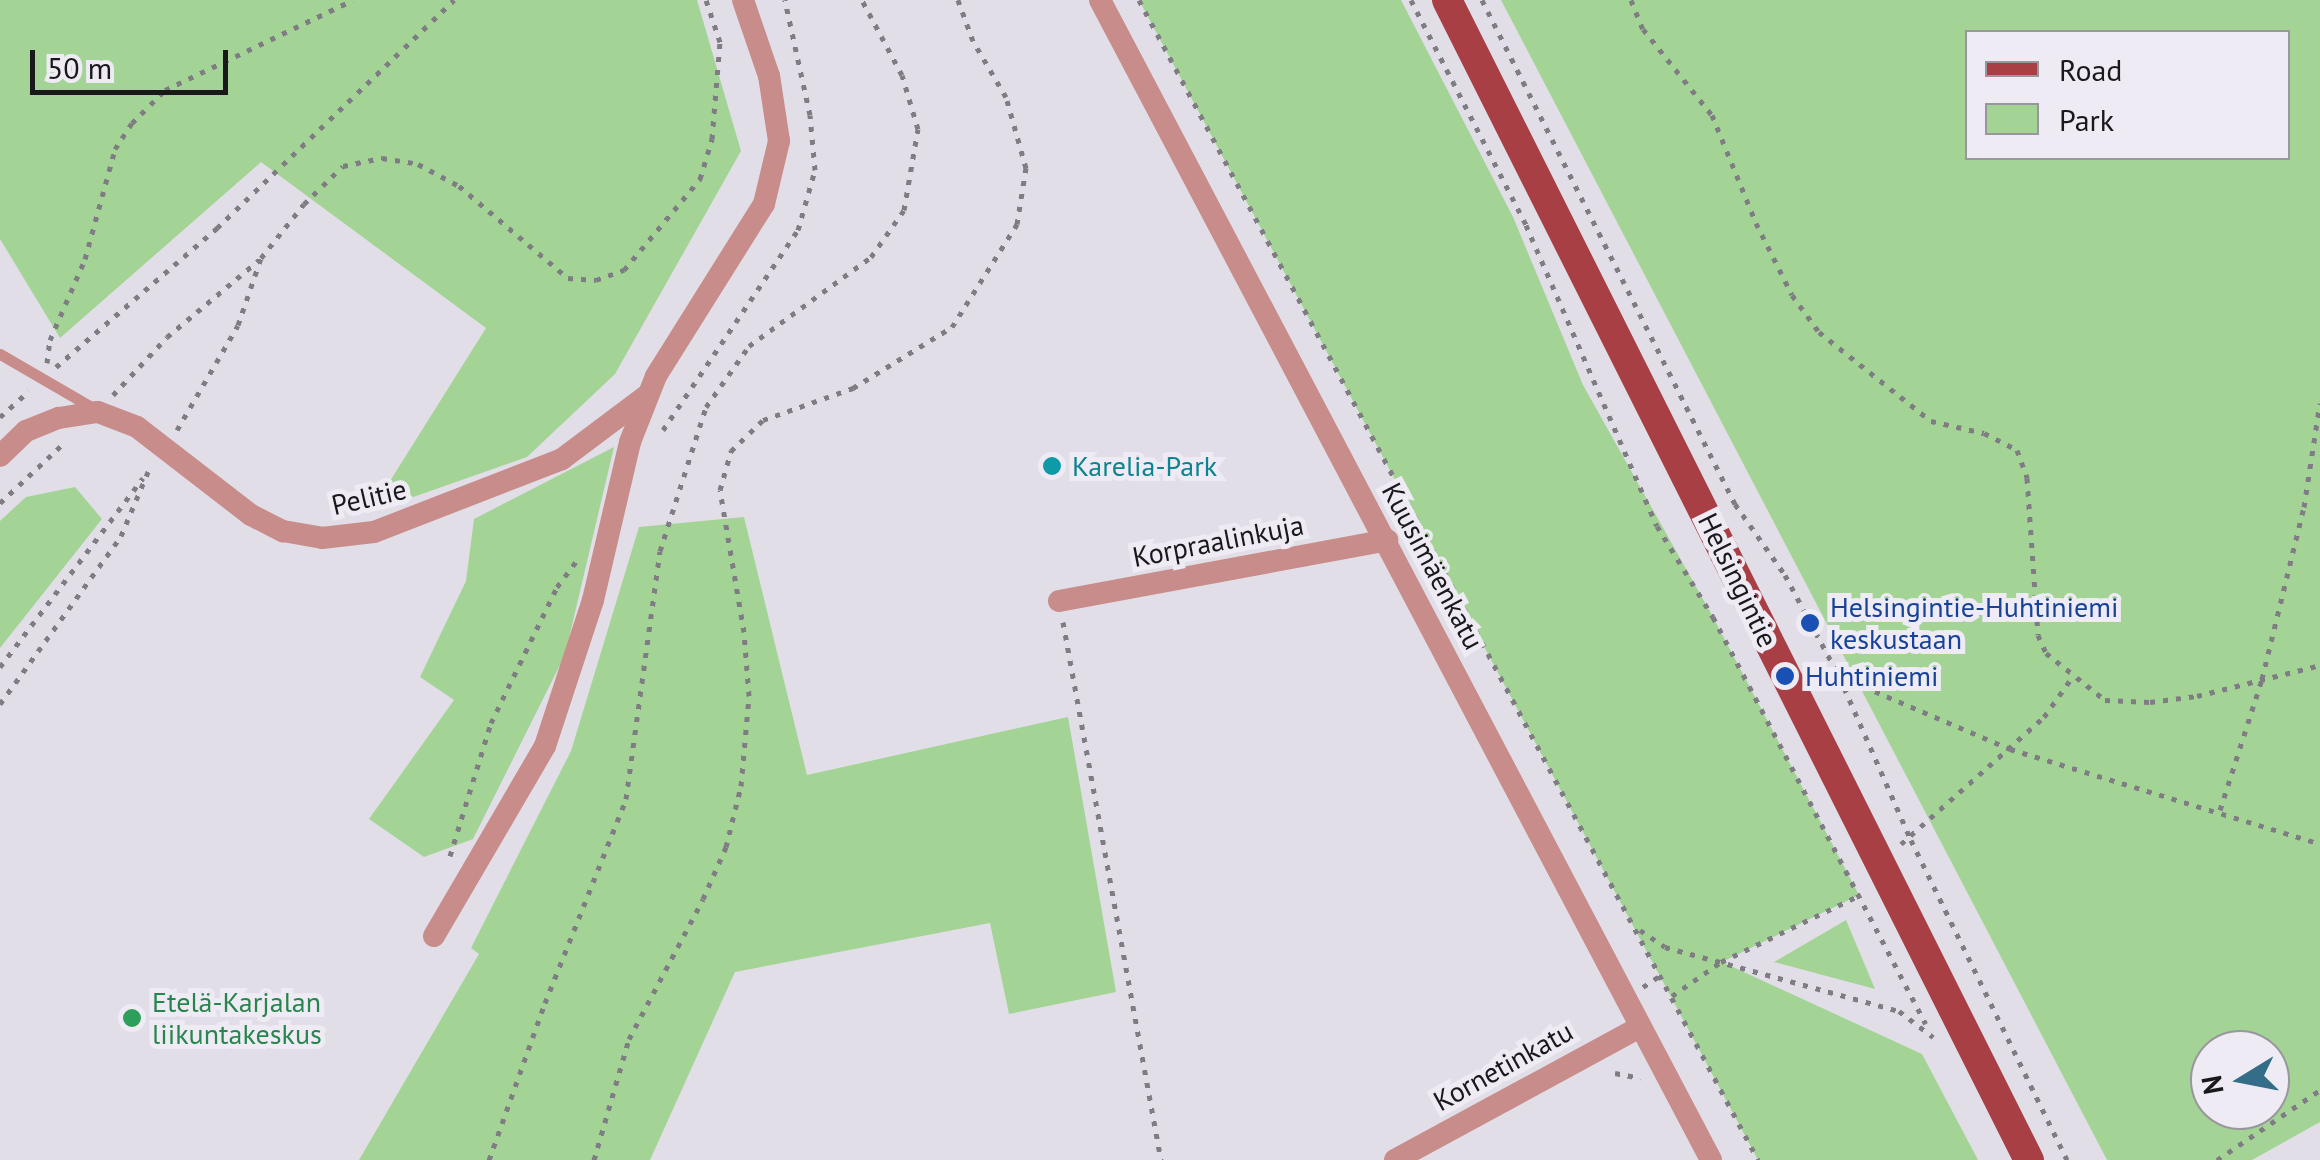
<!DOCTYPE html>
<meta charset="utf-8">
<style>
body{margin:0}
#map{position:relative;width:2320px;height:1160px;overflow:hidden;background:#e1dee7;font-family:"PT Sans",sans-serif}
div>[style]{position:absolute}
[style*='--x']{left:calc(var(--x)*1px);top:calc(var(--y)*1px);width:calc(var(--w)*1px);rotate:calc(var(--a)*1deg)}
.green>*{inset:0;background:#a3d496}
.path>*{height:5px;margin-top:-2.5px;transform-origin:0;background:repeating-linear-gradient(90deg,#7f7d83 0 5px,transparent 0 13px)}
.lane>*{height:11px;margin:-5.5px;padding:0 5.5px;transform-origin:5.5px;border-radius:5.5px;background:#c88c8b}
.street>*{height:22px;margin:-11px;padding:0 11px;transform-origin:11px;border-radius:11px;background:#c88c8b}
.primary>*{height:30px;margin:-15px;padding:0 15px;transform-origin:15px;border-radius:15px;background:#a83f45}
.dots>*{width:28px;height:28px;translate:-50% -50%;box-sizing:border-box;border:5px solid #eeebf4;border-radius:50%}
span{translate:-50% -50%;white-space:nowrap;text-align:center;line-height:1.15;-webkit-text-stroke:10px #eeebf4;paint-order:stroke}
.culture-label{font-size:28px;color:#0d838f}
.left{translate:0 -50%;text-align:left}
.street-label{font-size:28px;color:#19181b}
.transit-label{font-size:28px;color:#164399}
.leisure-label{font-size:28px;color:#27864d}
.legend{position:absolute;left:1965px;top:30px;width:325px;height:130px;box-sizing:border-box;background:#eeebf4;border:2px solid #99979d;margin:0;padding:12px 18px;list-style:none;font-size:30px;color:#19181b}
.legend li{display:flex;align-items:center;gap:20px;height:50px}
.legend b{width:50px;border:2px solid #99979d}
.north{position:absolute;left:2190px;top:1030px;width:100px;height:100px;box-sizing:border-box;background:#eeebf4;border:2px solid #99979d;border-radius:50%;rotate:260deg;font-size:28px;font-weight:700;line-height:40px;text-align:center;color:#19181b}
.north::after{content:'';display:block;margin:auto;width:35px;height:45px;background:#346d87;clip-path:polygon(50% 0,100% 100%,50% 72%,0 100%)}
.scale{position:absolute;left:30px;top:50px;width:198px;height:45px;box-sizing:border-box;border:5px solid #19181b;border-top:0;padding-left:12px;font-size:30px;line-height:35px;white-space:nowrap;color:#19181b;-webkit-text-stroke:8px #eeebf4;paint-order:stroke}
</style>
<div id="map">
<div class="green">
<div style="clip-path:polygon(0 0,697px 0,741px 151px,615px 374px,527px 457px,399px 502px,380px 497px,486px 328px,261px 162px,60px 338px,0 239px)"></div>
<div style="clip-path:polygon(1139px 0,1401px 0,1513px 217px,1583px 385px,1713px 617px,1859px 895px,1722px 962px,1922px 1054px,1978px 1160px,1758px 1160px)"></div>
<div style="clip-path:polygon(evenodd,1501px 0,2320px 0,2320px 1122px,2252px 1160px,2107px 1160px,1501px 0,1968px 32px,2288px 32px,2288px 158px,1968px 158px,1968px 32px,1501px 0,2210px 1050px,2270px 1050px,2270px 1110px,2210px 1110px,2210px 1050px)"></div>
<div style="clip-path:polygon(614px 447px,565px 655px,473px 839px,424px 857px,369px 819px,454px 700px,420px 677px,466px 581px,474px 519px)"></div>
<div style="clip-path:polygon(75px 487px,102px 519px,0 648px,0 521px,26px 497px)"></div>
<div style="clip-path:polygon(744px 517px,807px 775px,1068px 717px,1116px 992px,1009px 1014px,990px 923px,735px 972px,650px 1160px,359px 1160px,479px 954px,471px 948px,571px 751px,639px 527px)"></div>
<div style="clip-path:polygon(1846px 920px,1875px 989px,1774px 962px)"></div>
</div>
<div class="path">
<div style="--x:1139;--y:0;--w:1315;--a:61.91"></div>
<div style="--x:1411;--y:0;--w:253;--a:62.9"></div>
<div style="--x:1526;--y:225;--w:328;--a:66.5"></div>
<div style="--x:1657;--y:526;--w:107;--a:58.4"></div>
<div style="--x:1713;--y:617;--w:459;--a:62.4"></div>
<div style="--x:1482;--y:0;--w:564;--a:63.34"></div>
<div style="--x:1735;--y:504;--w:87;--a:54.8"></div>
<div style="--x:1785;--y:575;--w:115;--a:61.9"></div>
<div style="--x:1839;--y:676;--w:179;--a:66.3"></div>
<div style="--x:1911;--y:840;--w:356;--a:64"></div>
<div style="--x:1631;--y:0;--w:31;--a:68"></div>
<div style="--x:1643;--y:29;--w:110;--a:51.3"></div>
<div style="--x:1712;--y:115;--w:117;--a:67.8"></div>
<div style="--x:1756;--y:223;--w:80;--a:63.4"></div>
<div style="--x:1792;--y:295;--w:46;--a:53.9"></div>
<div style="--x:1819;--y:332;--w:143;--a:38.5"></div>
<div style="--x:1931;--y:421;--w:54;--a:12.8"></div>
<div style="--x:1984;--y:433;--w:37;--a:27"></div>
<div style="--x:2017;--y:450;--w:30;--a:70"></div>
<div style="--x:2027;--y:478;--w:157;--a:86"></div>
<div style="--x:2038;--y:635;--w:20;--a:66"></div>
<div style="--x:2046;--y:653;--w:75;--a:38.5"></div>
<div style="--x:2105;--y:700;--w:45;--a:2.5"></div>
<div style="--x:2150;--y:702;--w:47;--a:-7.3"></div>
<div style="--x:2197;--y:696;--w:127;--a:-14.1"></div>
<div style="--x:47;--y:363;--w:23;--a:-83"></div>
<div style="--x:50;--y:340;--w:88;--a:-66.6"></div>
<div style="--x:85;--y:259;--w:114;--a:-74.7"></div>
<div style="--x:115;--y:149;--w:31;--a:-57"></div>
<div style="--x:132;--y:123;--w:47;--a:-45"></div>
<div style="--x:165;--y:90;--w:208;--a:-25.6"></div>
<div style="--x:56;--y:367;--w:213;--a:-40.8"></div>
<div style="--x:217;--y:228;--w:329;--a:-43.9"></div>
<div style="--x:113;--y:395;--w:79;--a:-47"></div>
<div style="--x:167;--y:337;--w:120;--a:-39.9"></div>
<div style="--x:0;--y:417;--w:39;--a:-42"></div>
<div style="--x:177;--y:430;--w:121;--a:-59.8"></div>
<div style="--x:238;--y:325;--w:71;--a:-71.1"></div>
<div style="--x:261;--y:258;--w:69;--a:-51.5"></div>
<div style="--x:304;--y:204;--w:54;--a:-44.3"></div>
<div style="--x:343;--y:166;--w:40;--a:-12"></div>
<div style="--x:382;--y:158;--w:36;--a:9"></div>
<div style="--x:418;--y:164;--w:47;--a:28.2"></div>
<div style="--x:459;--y:186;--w:143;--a:40.2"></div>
<div style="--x:568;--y:278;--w:28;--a:4"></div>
<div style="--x:596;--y:280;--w:30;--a:-20"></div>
<div style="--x:624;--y:270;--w:119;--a:-50.1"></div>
<div style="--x:700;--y:179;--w:42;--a:-73.3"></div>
<div style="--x:712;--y:139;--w:97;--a:-85.3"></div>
<div style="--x:720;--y:42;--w:44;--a:-108.4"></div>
<div style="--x:663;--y:430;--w:241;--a:-56"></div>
<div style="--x:798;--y:230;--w:62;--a:-74.2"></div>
<div style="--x:815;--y:170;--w:55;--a:-95.2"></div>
<div style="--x:810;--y:115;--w:118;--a:-102.3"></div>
<div style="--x:0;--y:503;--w:91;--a:-43.2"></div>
<div style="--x:1063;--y:622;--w:547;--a:79.68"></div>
<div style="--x:0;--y:667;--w:237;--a:-52.9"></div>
<div style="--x:1839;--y:676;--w:186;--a:23.1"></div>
<div style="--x:2010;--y:749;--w:324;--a:17"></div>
<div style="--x:0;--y:704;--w:207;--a:-54.2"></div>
<div style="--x:121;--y:536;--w:75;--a:-67.2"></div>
<div style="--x:2220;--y:810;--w:138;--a:-72.2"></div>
<div style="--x:2262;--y:679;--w:177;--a:-76.3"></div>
<div style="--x:2304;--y:507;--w:105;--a:-81.3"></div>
<div style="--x:1901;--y:844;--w:191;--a:-41.6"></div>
<div style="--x:2044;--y:717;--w:50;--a:-54.7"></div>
<div style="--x:450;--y:856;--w:139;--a:-72.9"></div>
<div style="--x:491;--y:723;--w:151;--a:-64.1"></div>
<div style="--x:557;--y:587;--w:34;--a:-53"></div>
<div style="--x:1640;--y:930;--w:30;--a:34"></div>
<div style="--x:1665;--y:947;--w:243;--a:15.3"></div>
<div style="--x:1899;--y:1011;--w:43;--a:37.4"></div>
<div style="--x:1643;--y:987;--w:22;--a:-34"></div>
<div style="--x:1672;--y:996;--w:60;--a:-34.8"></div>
<div style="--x:1721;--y:962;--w:152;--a:-25.7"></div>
<div style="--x:1615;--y:1073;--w:26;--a:11"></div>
<div style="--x:489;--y:1160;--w:167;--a:-70.4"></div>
<div style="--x:545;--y:1003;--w:219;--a:-68.3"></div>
<div style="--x:626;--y:799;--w:250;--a:-82.2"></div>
<div style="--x:660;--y:551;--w:151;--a:-72.3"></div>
<div style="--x:706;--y:407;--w:75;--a:-54.8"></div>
<div style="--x:749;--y:346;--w:151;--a:-36.1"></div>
<div style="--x:871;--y:257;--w:57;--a:-54.9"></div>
<div style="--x:904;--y:210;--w:82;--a:-80.2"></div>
<div style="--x:918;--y:129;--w:56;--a:-106.5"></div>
<div style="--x:902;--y:75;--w:85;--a:-118.1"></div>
<div style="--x:594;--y:1160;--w:126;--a:-73.9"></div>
<div style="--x:629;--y:1039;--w:158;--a:-62.1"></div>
<div style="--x:703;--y:899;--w:57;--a:-66.1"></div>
<div style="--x:726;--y:847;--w:63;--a:-76.2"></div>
<div style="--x:741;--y:786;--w:90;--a:-84.9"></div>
<div style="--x:749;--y:696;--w:64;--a:-94.5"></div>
<div style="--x:744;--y:632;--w:144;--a:-99.6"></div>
<div style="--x:720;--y:490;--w:41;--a:-74.2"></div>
<div style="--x:731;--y:451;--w:45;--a:-44.1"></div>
<div style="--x:763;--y:420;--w:96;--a:-19.6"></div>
<div style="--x:853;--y:388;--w:116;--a:-31.6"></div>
<div style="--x:952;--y:327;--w:122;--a:-57.7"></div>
<div style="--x:1017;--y:224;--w:57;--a:-80.9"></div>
<div style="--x:1026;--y:168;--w:74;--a:-105.7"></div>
<div style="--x:1006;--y:97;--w:65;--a:-120.5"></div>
<div style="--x:973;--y:41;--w:44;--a:-110.1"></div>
<div style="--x:2217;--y:1160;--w:125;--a:-34.2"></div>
</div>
<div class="lane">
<div style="--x:0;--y:354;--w:110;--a:30.1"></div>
</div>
<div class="street">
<div style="--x:1100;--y:0;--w:1311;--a:62.22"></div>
<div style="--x:0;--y:456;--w:36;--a:-44"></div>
<div style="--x:26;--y:431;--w:35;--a:-22"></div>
<div style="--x:59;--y:418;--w:39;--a:-9"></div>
<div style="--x:98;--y:412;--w:42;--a:21"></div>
<div style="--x:137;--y:427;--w:144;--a:37.7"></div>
<div style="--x:251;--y:515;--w:36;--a:27"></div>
<div style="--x:283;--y:531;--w:40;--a:10"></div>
<div style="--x:322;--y:538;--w:52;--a:-6.6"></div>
<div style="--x:374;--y:532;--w:202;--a:-21.2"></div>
<div style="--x:562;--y:459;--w:105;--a:-36.9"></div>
<div style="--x:1059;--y:601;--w:334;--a:-10.5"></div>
<div style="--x:434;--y:936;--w:220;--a:-59.7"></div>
<div style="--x:545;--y:746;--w:154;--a:-71.8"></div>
<div style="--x:593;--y:600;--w:162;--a:-76.8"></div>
<div style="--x:630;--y:442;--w:71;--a:-68.5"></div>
<div style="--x:656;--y:376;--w:203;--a:-57.9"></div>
<div style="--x:764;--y:204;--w:65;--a:-76.6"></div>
<div style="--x:779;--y:141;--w:66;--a:-98.7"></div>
<div style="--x:769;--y:76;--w:80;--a:-108.9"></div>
<div style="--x:1395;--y:1160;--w:279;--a:-28.5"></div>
</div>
<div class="primary">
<div style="--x:1447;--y:0;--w:1298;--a:63.36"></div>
</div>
<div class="dots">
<div style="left:1052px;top:466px;background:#0f9aa8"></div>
<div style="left:1810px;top:623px;background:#1a4fb4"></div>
<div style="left:1785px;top:676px;background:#1a4fb4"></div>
<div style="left:132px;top:1018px;background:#2e9e5b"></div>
</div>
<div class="culture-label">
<span class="left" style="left:1072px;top:466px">Karelia-Park</span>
</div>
<div class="street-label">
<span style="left:369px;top:497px;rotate:-13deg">Pelitie</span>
<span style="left:1218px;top:541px;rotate:-11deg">Korpraalinkuja</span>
<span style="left:1433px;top:566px;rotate:62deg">Kuusimäenkatu</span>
<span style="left:1738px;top:580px;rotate:64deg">Helsingintie</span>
<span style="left:1503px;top:1066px;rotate:-29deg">Kornetinkatu</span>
</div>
<div class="transit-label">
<span class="left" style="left:1830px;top:623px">Helsingintie-Huhtiniemi<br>keskustaan</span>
<span class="left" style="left:1805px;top:676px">Huhtiniemi</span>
</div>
<div class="leisure-label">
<span class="left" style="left:152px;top:1018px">Etelä-Karjalan<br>liikuntakeskus</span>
</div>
<ul class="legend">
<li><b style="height:12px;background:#a83f45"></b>Road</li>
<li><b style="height:28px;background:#a3d496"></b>Park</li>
</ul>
<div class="north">N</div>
<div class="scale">50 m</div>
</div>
